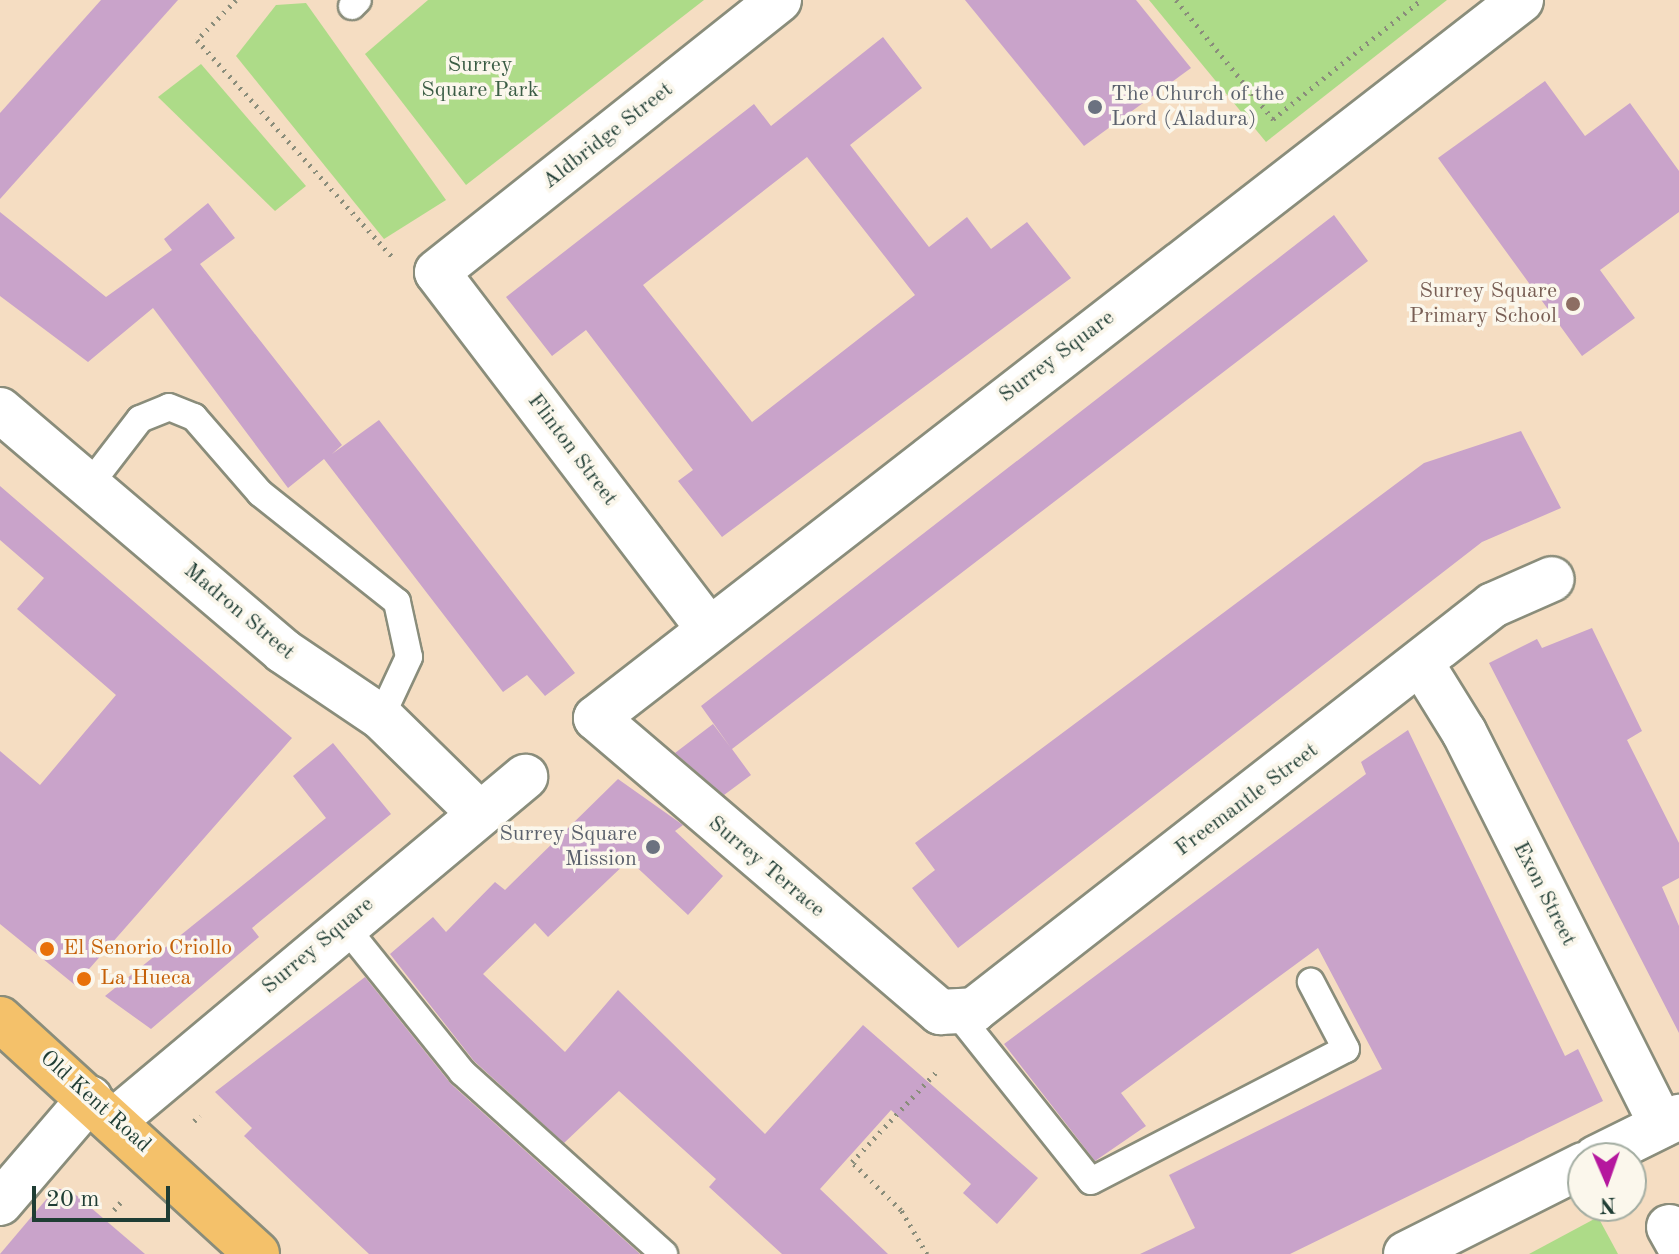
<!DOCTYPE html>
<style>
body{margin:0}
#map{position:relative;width:1679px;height:1254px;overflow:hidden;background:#f5ddc2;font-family:"Old Standard TT",serif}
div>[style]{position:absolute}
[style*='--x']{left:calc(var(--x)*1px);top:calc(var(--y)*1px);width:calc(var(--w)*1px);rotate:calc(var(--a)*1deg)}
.green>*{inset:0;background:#addb88}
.building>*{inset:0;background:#c9a3ca}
.path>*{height:5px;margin-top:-2.5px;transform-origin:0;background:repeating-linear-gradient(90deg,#8a8d7b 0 2px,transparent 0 8px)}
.roads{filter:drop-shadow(2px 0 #8a8d7b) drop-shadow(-2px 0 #8a8d7b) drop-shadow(0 2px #8a8d7b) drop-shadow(0 -2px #8a8d7b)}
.service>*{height:26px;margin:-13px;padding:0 13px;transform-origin:13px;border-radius:13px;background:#fff}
.minor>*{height:44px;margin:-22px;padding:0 22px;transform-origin:22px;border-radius:22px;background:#fff}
.trunk>*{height:44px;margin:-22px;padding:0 22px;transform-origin:22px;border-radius:22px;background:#f4c16a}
.dots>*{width:22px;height:22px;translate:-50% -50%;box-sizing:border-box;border:4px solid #fbf7ec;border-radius:50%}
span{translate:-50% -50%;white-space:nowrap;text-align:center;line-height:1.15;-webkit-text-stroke:7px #fbf7ec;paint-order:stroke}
.park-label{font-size:22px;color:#3b5d45}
.worship-label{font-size:22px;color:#5b616d}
.left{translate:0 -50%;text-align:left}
.right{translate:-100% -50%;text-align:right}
.street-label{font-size:22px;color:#1f3d34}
.education-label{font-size:22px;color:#785e54}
.food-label{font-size:22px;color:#c56008}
.north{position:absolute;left:1567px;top:1142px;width:80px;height:80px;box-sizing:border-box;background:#fbf7ec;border:2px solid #a3ada2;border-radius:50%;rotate:178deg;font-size:22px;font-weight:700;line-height:32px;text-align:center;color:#1f3d34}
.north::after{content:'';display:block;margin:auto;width:28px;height:36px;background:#b5179e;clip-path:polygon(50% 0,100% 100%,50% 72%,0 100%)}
.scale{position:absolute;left:32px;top:1186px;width:138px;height:36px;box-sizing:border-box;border:4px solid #1f3d34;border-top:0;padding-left:10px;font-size:24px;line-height:28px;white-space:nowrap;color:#1f3d34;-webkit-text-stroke:6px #fbf7ec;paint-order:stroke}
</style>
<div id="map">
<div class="green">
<div style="clip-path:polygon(428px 0,704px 0,466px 185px,365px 54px)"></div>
<div style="clip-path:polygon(1149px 0,1447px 0,1266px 142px)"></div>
<div style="clip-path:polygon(306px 3px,446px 200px,384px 239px,236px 56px,276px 5px)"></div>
<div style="clip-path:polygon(201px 64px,306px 186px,275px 211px,158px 97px)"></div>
<div style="clip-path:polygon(1598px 1217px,1618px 1254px,1529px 1254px)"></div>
</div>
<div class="building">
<div style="clip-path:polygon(101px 0,178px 0,0 199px,0 113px)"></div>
<div style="clip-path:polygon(965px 0,1136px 0,1191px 68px,1084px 146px)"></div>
<div style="clip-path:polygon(evenodd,883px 37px,922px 88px,850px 145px,929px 247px,967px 217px,991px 249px,1027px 222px,1071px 278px,722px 537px,678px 481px,693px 470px,586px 330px,552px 356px,506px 297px,754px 104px,771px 126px,883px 37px,807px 157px,915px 295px,752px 422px,643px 285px,807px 157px)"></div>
<div style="clip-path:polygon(1545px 81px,1585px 136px,1630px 103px,1679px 171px,1679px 212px,1600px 270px,1635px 318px,1582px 356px,1438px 158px)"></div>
<div style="clip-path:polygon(208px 203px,235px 238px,200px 264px,342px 445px,332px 454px,379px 420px,575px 673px,545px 696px,527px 675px,503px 692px,324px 459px,288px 488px,153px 308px,88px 362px,0 296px,0 212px,106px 297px,172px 250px,164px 239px)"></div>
<div style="clip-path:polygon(1334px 215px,1368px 261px,732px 749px,751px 775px,724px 795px,675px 753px,713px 724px,731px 748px,701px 706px)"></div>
<div style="clip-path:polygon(1521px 431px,1561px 508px,1482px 542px,958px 948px,912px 888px,935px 870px,915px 843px,1424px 463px)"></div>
<div style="clip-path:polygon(0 486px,292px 738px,75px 985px,0 924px,0 751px,40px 785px,116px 695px,17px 609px,44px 578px,0 540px)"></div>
<div style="clip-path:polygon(1592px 628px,1642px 731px,1627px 740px,1679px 843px,1679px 878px,1662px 887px,1679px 926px,1679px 1033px,1489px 663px,1537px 639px,1542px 648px)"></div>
<div style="clip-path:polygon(1408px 730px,1565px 1056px,1578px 1049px,1603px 1101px,1290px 1254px,1140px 1254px,1195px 1228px,1169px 1175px,1382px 1069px,1318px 948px,1121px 1093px,1146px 1126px,1095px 1161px,1004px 1044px,1366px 774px,1361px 762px)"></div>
<div style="clip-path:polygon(333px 743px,391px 814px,252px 928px,259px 937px,151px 1029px,105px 996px,326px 818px,293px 776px)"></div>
<div style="clip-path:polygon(618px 779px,683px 825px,675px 831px,723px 876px,688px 915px,629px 860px,548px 937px,535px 923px,483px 974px,565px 1052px,618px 990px,765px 1134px,863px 1025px,1038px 1178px,997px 1224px,963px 1193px,971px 1184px,891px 1110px,820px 1189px,888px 1254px,782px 1254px,709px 1187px,716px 1179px,619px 1091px,564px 1143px,474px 1061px,390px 954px,433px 917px,446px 932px,495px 882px,505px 890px)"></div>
<div style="clip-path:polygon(365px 977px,451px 1084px,640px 1254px,369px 1254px,244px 1136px,252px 1128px,215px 1092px)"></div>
<div style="clip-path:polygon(55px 1189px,69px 1189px,145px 1254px,0 1254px)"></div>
</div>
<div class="path">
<div style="--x:236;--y:0;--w:56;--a:134.3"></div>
<div style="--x:197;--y:40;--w:295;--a:48"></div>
<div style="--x:1176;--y:0;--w:154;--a:50.8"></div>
<div style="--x:1273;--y:119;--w:190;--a:-38.8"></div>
<div style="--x:194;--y:1121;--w:8;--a:-40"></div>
<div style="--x:114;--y:1210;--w:11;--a:-49"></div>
<div style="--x:927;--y:1254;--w:51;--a:-120.6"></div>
<div style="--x:901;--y:1210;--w:69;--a:-135.6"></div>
<div style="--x:852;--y:1162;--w:126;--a:-46.9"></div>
</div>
<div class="roads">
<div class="service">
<div style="--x:352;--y:6;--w:8;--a:-45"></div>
<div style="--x:90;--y:484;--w:82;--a:-52.4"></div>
<div style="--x:140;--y:419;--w:31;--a:-22"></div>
<div style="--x:169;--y:407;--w:27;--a:22"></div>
<div style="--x:194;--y:417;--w:101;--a:49"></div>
<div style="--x:260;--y:493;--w:175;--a:38.5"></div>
<div style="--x:397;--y:602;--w:56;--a:77.7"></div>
<div style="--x:409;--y:657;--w:66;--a:115"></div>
<div style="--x:343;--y:924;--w:190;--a:51.2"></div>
<div style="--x:462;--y:1072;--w:272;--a:42"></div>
<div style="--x:956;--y:1012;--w:216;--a:51.4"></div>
<div style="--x:1091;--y:1181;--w:287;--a:-27.4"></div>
<div style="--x:1346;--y:1049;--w:76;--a:-117.6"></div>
</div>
<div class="minor">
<div style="--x:1521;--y:0;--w:1171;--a:142.18"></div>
<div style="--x:596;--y:718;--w:453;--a:40.5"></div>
<div style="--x:940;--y:1012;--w:34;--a:-3"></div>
<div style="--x:974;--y:1010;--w:658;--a:-37.97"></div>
<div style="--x:1493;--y:605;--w:64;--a:-23.8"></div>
<div style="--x:0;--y:410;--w:372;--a:40.4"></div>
<div style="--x:283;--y:651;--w:118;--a:34"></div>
<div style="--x:381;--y:717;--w:136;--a:44.4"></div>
<div style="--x:708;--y:628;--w:447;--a:-127.3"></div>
<div style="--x:437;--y:272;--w:437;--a:-38.5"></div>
<div style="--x:1423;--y:666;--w:78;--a:58.2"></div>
<div style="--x:1464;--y:732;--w:440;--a:63.3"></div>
<div style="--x:115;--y:1120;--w:535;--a:-39.92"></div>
<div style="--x:1596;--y:1158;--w:93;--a:-26.3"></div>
<div style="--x:0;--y:1203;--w:138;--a:-49.4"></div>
<div style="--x:1669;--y:1227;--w:21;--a:61"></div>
<div style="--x:1406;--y:1254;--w:198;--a:-26.7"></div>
</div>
<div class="trunk">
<div style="--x:0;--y:1019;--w:348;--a:42.4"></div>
</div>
</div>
<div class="dots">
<div style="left:1095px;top:107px;background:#6b7280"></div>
<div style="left:1573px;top:304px;background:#8d6e63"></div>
<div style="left:653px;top:847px;background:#6b7280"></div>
<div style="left:47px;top:949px;background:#e8710a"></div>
<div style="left:84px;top:979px;background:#e8710a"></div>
</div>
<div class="park-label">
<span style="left:480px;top:78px">Surrey<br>Square Park</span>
</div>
<div class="worship-label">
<span class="left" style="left:1111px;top:107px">The Church of the<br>Lord (Aladura)</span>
<span class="right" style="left:637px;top:847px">Surrey Square<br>Mission</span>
</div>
<div class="street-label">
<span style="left:608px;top:136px;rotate:-38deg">Aldbridge Street</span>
<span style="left:1057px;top:357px;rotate:-37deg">Surrey Square</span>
<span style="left:572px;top:450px;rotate:53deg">Flinton Street</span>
<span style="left:239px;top:612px;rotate:40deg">Madron Street</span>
<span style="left:1247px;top:800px;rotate:-37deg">Freemantle Street</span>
<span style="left:766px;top:867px;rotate:40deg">Surrey Terrace</span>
<span style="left:1544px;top:894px;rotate:63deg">Exon Street</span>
<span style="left:318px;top:946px;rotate:-40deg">Surrey Square</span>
<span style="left:95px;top:1102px;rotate:42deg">Old Kent Road</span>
</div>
<div class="education-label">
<span class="right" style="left:1557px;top:304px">Surrey Square<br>Primary School</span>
</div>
<div class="food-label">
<span class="left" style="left:63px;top:949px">El Senorio Criollo</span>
<span class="left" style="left:100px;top:979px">La Hueca</span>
</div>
<div class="north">N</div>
<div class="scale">20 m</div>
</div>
